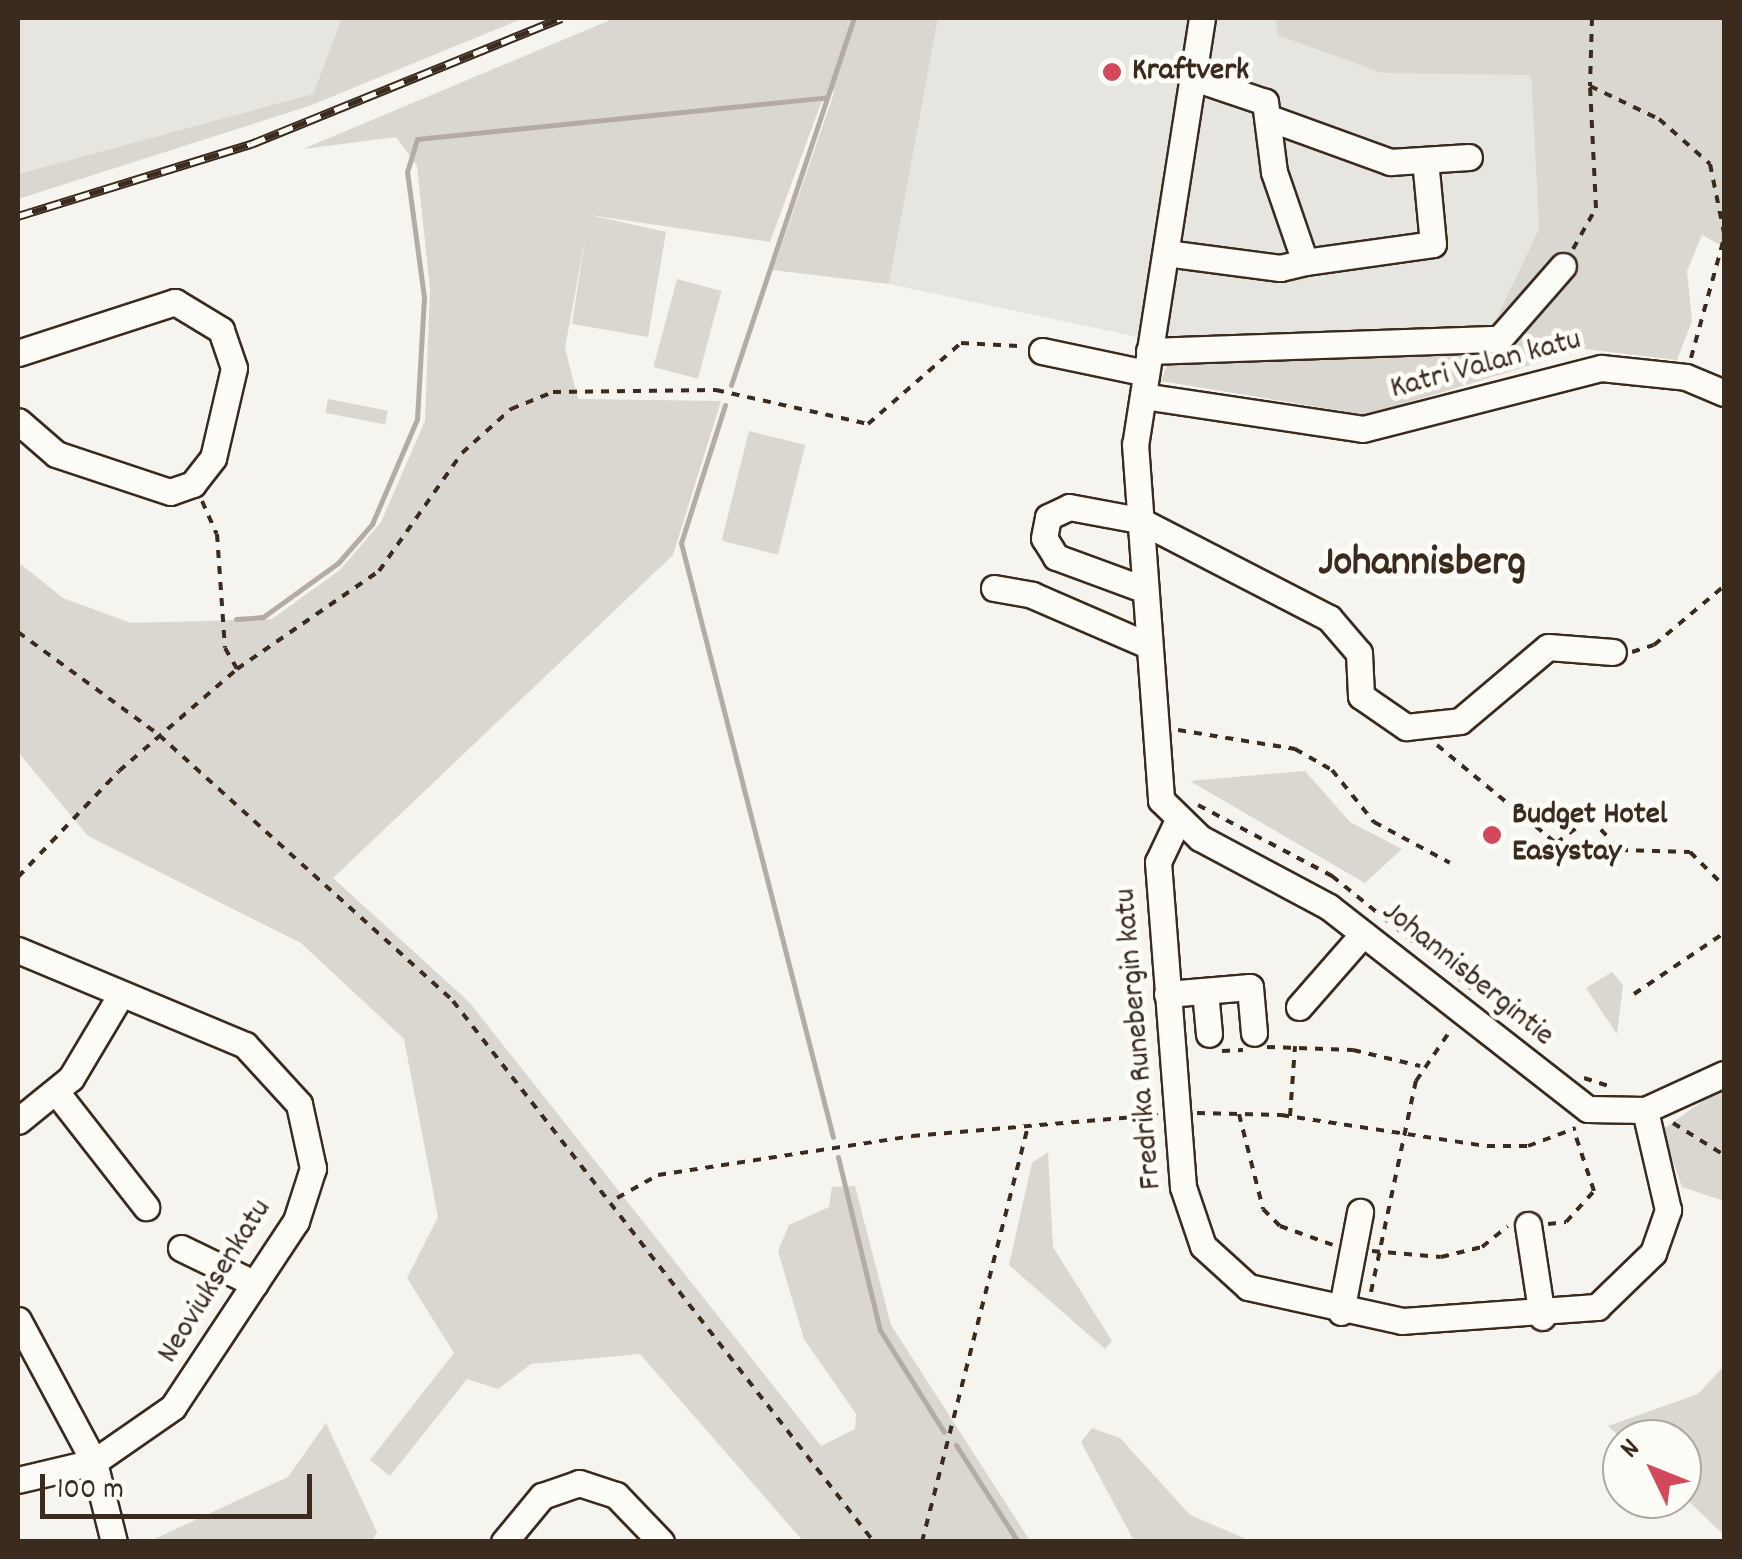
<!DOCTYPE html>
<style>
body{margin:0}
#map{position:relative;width:1742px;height:1559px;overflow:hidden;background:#f5f4ee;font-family:Dekko,sans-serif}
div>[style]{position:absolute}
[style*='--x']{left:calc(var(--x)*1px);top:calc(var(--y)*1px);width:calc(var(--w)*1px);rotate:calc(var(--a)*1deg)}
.built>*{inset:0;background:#e7e5df}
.green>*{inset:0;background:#dad6d0;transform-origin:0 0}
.stream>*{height:5px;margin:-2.5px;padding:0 2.5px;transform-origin:2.5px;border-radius:2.5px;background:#b4aca4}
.path>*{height:4px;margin-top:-2px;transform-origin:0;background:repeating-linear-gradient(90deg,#3b2a1e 0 8px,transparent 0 16px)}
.roads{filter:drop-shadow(2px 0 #3b2a1e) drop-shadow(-2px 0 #3b2a1e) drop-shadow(0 2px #3b2a1e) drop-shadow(0 -2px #3b2a1e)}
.minor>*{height:25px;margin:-12.5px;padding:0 12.5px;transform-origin:12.5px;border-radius:12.5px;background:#fdfcf7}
.rail>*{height:9px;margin-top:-4.5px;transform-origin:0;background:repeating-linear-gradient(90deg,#fdfcf7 0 15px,#3b2a1e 0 30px);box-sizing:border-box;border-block:2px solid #3b2a1e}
.dots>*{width:28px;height:28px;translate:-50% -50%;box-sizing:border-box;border:5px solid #fdfcf7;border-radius:50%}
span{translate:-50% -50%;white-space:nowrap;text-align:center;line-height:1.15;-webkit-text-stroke:10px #fdfcf7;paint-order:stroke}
.poi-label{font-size:32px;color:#3b2a1e;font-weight:700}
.left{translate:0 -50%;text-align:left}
.street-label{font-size:32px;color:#3b2a1e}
.district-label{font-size:42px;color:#3b2a1e;font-weight:700}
.frame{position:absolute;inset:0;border:20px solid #3b2a1e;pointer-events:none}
.north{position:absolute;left:1602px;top:1419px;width:100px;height:100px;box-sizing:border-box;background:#fdfcf7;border:2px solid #afa8a0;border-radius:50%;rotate:313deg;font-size:28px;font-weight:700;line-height:40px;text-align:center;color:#3b2a1e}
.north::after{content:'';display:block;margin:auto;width:35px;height:45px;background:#d1495b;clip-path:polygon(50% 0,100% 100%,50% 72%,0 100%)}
.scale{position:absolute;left:40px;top:1474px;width:272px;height:45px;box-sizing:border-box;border:5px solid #3b2a1e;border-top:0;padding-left:12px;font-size:30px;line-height:35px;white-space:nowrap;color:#3b2a1e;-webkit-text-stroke:8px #fdfcf7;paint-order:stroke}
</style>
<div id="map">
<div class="built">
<div style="clip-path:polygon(18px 18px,342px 18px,313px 94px,18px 174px)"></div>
<div style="clip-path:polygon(938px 18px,1276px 18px,1277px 35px,1382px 73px,1531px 74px,1539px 229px,1493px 328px,1175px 345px,889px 284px)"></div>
</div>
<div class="green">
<div style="clip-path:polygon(342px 18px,524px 18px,309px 106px,18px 199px,18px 174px,313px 94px)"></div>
<div style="clip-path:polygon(615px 18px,938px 18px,889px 284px,773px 270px,835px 90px,821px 103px,770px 242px,590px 215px,666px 232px,648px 337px,572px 324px,586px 234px,565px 348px,578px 399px,721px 401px,673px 555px,333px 878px,469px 1002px,821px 1446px,855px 1429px,856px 1414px,804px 1339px,778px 1251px,789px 1225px,829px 1207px,832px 1187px,855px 1186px,891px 1325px,1030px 1541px,803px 1541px,640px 1354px,531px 1364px,498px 1389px,467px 1379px,390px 1476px,370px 1460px,454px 1353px,407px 1278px,438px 1217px,404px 1039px,301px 943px,88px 836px,18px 752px,18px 562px,63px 598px,131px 623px,272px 619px,340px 570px,381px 522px,425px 421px,430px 288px,417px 166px,396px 137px,303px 149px)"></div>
<div style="clip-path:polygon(1276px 18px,1724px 18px,1724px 247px,1702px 235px,1687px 271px,1692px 321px,1677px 360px,1584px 349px,1367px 415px,1161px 381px,1175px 345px,1492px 328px,1539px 229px,1531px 75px,1382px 73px,1277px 35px)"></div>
<div style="left:677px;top:279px;width:46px;height:91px;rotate:15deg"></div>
<div style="left:328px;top:399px;width:61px;height:14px;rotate:11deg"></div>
<div style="left:749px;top:431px;width:58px;height:113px;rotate:14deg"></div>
<div style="clip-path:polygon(1305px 771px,1350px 822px,1402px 849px,1365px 883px,1190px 781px)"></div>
<div style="clip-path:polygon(1612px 972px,1623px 985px,1617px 1034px,1586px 988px)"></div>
<div style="clip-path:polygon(1724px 1086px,1724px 1201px,1682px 1187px,1662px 1130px)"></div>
<div style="clip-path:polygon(1048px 1152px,1053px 1247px,1112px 1341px,1105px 1349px,1009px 1265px,1032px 1163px)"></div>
<div style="clip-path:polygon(1724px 1366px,1724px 1535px,1682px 1495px,1682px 1439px,1622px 1439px,1608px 1426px,1698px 1394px)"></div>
<div style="clip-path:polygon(326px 1423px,377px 1532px,372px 1541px,150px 1541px,288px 1477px)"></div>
<div style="clip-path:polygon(1092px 1428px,1120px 1438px,1190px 1515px,1251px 1541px,1134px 1541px,1081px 1442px)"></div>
</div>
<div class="stream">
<div style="--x:731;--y:385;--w:387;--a:-71.5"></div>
<div style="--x:725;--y:405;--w:145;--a:107.7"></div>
<div style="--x:681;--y:543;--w:613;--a:75.65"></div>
<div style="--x:236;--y:619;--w:27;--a:-4"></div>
<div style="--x:263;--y:617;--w:92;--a:-35.8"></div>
<div style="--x:338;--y:563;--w:52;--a:-48.9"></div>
<div style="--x:372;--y:524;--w:114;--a:-66.8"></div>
<div style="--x:417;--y:419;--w:122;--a:-86.7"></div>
<div style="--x:424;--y:297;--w:126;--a:-97.7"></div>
<div style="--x:407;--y:172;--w:34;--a:-73"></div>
<div style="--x:417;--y:139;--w:412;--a:-5.8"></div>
<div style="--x:838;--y:1157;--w:178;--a:76.4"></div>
<div style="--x:880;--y:1330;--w:120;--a:57.9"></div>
<div style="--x:956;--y:1445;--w:115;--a:57.4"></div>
</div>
<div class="path">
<div style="--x:1592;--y:18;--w:68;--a:91.7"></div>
<div style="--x:1590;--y:86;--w:76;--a:25.6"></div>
<div style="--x:1659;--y:119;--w:68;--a:41.4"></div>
<div style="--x:1710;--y:164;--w:70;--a:78.5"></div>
<div style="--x:1573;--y:249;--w:47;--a:-60.7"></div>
<div style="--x:1596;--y:208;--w:122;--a:-92.8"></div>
<div style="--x:1691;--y:358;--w:124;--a:-74.6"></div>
<div style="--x:202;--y:501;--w:36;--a:66"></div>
<div style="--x:217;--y:534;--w:114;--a:86"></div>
<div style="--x:225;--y:648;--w:24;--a:60"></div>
<div style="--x:18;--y:632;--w:175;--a:36.1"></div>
<div style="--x:159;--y:735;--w:396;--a:42.1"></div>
<div style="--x:453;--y:1001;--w:686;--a:52.11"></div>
<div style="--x:1632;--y:652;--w:23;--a:-18"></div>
<div style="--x:1654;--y:645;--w:92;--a:-40.1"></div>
<div style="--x:1178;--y:730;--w:119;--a:9.2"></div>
<div style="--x:1295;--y:749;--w:43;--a:29.6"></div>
<div style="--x:1332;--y:770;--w:67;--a:51.1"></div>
<div style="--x:1374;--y:822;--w:86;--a:28.3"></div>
<div style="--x:1437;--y:745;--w:154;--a:39.5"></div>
<div style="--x:1556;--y:843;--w:42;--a:-36.3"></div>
<div style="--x:1590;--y:818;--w:44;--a:46.8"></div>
<div style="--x:1620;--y:850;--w:70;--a:1.6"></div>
<div style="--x:1690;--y:852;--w:48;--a:45"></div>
<div style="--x:1198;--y:805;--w:152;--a:27.9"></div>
<div style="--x:1332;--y:876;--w:179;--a:38.9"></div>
<div style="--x:18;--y:877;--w:146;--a:-46.4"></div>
<div style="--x:119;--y:771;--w:156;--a:-40.8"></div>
<div style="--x:237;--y:669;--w:173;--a:-34.6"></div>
<div style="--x:379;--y:571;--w:144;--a:-54.9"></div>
<div style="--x:462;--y:453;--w:66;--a:-41.9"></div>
<div style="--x:511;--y:409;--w:45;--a:-22"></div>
<div style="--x:553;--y:392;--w:163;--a:-0.7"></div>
<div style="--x:716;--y:390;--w:156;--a:12.6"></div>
<div style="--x:868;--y:424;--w:123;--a:-41.1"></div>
<div style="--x:961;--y:343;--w:59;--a:2.9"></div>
<div style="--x:1634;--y:994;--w:109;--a:-34.1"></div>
<div style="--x:1267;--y:1047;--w:86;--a:2"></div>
<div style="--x:1353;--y:1050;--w:69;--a:13.4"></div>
<div style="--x:1222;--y:1051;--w:21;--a:-3"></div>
<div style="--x:1584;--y:1078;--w:25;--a:18"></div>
<div style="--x:1197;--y:1113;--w:84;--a:1.4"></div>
<div style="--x:1281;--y:1115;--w:208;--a:8.6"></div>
<div style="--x:1487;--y:1146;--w:41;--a:0"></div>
<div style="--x:1528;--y:1146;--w:51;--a:-20.6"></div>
<div style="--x:1239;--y:1114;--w:98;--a:75.8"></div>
<div style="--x:1263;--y:1209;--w:24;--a:45"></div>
<div style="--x:1280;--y:1226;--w:56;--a:19.7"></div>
<div style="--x:1290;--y:1116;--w:70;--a:-85.9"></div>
<div style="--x:1673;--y:1123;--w:60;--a:32.1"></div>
<div style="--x:617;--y:1198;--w:47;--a:-29.3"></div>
<div style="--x:658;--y:1175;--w:257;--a:-8.7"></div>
<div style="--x:912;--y:1136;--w:247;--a:-4.9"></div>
<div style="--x:1548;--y:1224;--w:18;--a:-6"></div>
<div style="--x:1566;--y:1222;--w:42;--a:-47.9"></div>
<div style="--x:1594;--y:1191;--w:63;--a:-108.4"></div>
<div style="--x:1372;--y:1251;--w:69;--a:5"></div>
<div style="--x:1441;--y:1257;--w:42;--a:-13.7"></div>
<div style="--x:1482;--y:1247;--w:33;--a:-39"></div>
<div style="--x:1371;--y:1292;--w:216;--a:-78"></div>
<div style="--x:1416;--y:1081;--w:64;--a:-55.8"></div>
<div style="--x:922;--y:1542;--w:426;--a:-75.7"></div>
</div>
<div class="roads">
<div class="minor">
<div style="--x:1202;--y:18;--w:431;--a:98.9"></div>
<div style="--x:1135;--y:444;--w:357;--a:85.8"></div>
<div style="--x:1161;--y:800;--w:54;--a:44.3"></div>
<div style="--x:1200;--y:838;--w:146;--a:28.1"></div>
<div style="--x:1329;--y:907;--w:328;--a:38"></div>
<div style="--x:1588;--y:1109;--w:57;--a:1"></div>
<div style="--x:1645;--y:1110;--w:87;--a:-24.5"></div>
<div style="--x:1272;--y:119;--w:126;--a:20"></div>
<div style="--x:1390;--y:162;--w:79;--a:-3.6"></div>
<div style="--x:1166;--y:253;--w:115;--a:7.5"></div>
<div style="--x:1280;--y:268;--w:26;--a:-13"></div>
<div style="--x:1305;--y:262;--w:95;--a:-109"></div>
<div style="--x:1274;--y:172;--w:71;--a:-97.3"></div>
<div style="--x:1265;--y:102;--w:75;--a:-161.3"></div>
<div style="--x:1305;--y:262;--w:129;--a:-8"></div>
<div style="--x:1433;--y:244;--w:84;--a:-95.4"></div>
<div style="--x:1042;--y:351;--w:106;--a:11.9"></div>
<div style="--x:1149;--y:351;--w:350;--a:-2"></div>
<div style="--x:1499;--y:339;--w:97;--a:-48.8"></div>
<div style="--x:18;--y:353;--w:165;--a:-18"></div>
<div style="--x:175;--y:302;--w:54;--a:31.3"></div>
<div style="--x:221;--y:330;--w:40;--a:71.1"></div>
<div style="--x:234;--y:368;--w:92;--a:103.1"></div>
<div style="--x:213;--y:458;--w:33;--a:128"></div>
<div style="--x:193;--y:484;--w:24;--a:161"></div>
<div style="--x:170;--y:492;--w:120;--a:-161.6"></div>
<div style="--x:56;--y:454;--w:50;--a:-139"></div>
<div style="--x:1143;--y:396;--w:222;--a:8.5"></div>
<div style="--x:1363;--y:429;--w:246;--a:-14.4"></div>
<div style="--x:1601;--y:368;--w:85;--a:6"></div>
<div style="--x:1686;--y:377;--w:41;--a:22.8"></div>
<div style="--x:994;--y:588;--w:39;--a:10"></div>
<div style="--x:1032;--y:595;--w:123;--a:23.4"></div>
<div style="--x:1143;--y:589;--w:93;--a:-159.8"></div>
<div style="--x:1056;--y:557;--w:22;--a:-122"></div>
<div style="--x:1044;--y:538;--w:21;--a:-79"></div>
<div style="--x:1048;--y:517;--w:23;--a:-25"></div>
<div style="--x:1069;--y:507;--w:71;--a:10.5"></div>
<div style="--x:1139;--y:520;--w:214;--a:27.3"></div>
<div style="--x:1329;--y:618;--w:46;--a:49.4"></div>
<div style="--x:1359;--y:653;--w:43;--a:87.3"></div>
<div style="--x:1361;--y:696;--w:55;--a:34.6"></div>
<div style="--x:1406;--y:727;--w:54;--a:-6.3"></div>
<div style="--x:1460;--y:721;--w:115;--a:-40.1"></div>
<div style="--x:1548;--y:647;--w:65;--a:4.4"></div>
<div style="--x:1177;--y:822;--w:44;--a:115.4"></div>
<div style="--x:1158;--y:862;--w:326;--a:85.6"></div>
<div style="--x:1183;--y:1187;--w:62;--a:71.3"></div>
<div style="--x:1203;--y:1246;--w:61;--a:42.3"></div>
<div style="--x:1248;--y:1287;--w:158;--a:12.4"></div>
<div style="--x:1402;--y:1321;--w:196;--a:-4.1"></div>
<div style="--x:1597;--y:1307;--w:78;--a:-44"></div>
<div style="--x:1653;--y:1253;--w:46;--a:-70.8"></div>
<div style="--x:1668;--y:1210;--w:103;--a:-103"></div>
<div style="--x:18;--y:950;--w:246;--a:22.7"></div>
<div style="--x:245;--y:1045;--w:80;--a:47.5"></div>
<div style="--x:299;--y:1104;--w:66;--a:77.7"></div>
<div style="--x:313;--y:1168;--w:56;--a:107.8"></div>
<div style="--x:296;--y:1221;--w:223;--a:123.5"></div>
<div style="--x:173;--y:1407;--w:96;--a:145.2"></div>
<div style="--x:94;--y:1462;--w:78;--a:166.7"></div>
<div style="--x:1205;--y:991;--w:43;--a:84.7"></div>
<div style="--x:1167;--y:994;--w:83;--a:-4.8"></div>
<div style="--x:1250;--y:987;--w:46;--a:85"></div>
<div style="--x:1299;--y:1007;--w:97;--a:-48.8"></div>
<div style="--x:57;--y:1093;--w:145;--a:52"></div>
<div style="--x:18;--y:1121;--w:68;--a:-39.1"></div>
<div style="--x:71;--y:1078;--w:98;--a:-59.2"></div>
<div style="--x:1528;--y:1225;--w:93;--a:81.3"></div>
<div style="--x:181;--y:1248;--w:82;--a:25.9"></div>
<div style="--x:1341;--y:1312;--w:102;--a:-79.2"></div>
<div style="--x:18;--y:1320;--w:161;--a:61.8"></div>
<div style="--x:94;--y:1462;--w:82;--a:76"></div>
<div style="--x:504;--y:1542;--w:60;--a:-50.4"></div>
<div style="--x:542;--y:1496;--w:39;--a:-19"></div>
<div style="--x:579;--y:1483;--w:39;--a:18"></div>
<div style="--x:616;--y:1495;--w:65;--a:46.2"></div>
</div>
</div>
<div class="rail">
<div style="--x:18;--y:216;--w:244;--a:-17.2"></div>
<div style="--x:251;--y:144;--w:335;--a:-22.1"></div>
</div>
<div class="dots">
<div style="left:1112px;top:72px;background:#d1495b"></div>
<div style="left:1492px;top:835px;background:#d1495b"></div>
</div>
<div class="poi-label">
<span class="left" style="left:1132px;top:72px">Kraftverk</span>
<span class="left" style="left:1512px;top:835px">Budget Hotel<br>Easystay</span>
</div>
<div class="street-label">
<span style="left:1486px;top:366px;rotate:-15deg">Katri Valan katu</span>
<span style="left:1467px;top:975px;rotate:39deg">Johannisbergintie</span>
<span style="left:1140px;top:1039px;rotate:-95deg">Fredrika Runebergin katu</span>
<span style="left:216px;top:1282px;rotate:-58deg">Neoviuksenkatu</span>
</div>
<div class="district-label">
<span style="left:1422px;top:565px">Johannisberg</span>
</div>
<div class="frame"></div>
<div class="north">N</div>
<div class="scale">100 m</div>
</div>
